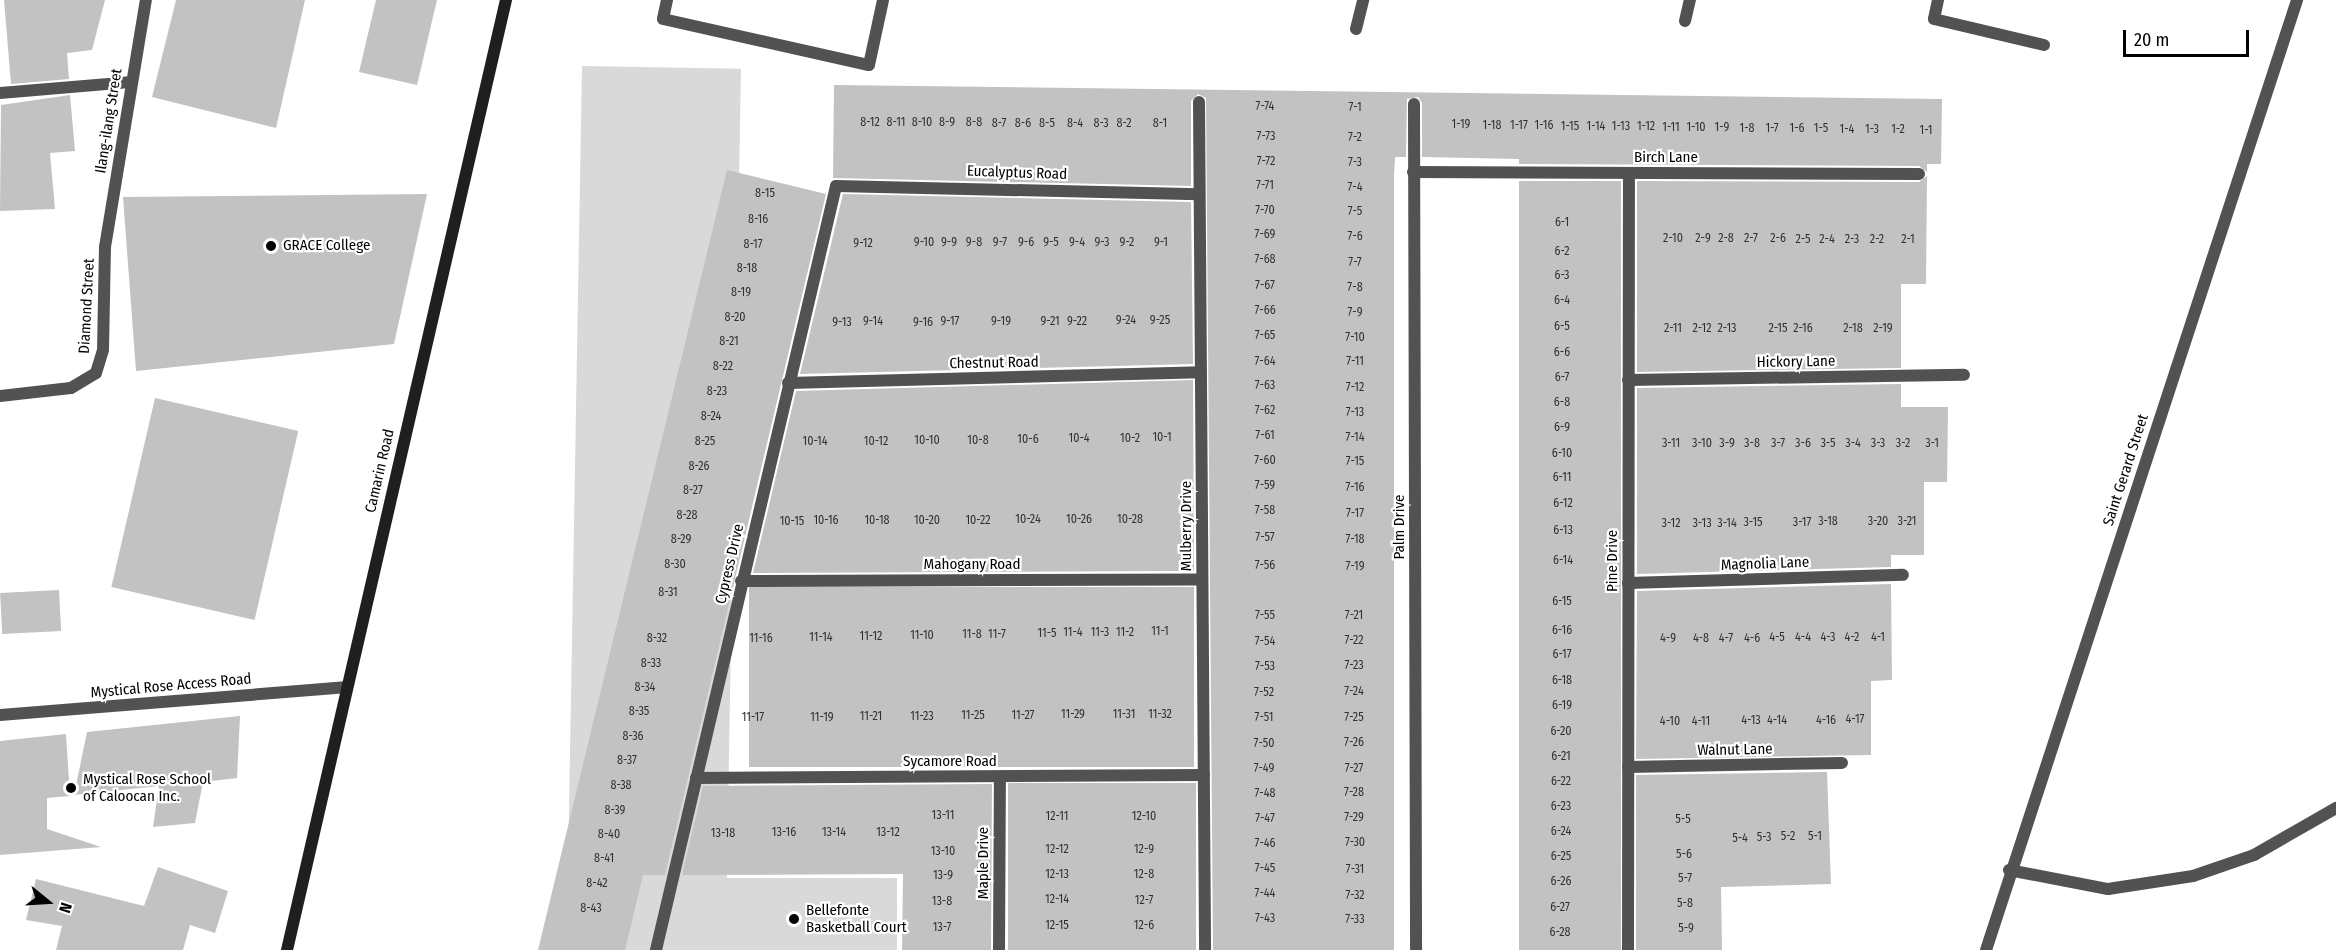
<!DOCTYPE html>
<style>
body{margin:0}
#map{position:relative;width:2336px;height:950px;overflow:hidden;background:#fff;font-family:"Fira Sans Condensed",sans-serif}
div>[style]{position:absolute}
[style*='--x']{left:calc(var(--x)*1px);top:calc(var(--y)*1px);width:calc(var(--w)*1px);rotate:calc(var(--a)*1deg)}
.green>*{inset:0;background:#d9d9d9;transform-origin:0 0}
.building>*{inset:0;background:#c2c2c2;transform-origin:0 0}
.lane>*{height:12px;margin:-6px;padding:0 6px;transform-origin:6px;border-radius:6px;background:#525252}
.street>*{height:12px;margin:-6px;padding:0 6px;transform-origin:6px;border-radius:6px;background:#525252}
.secondary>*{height:12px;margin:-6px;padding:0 6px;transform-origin:6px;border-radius:6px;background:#1f1f1f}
.dots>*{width:16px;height:16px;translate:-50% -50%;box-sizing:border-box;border:3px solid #fff;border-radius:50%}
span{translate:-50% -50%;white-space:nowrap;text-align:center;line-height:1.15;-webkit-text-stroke:4.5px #fff;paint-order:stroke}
.number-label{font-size:12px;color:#303030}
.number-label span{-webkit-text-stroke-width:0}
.street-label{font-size:15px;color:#000}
.poi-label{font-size:15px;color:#000}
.left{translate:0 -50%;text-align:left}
.north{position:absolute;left:18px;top:872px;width:60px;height:60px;-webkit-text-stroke:4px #fff;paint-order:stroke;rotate:108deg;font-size:16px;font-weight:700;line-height:24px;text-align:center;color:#000}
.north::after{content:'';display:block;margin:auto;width:21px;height:27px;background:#000;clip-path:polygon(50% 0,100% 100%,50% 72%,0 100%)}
.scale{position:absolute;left:2123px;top:30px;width:126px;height:27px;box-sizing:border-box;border:3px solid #000;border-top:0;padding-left:8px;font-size:18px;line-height:21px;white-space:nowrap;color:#000;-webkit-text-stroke:4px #fff;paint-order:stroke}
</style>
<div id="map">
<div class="green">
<div style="left:582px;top:66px;width:159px;height:912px;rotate:1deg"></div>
<div style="left:897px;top:878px;width:72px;height:209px;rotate:90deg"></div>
</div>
<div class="building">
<div style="clip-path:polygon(4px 0,105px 0,92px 50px,67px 53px,69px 79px,11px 84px)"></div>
<div style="clip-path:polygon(176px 0,305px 0,276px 128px,152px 97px)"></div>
<div style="clip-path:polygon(376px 0,437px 0,417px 85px,359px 72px)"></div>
<div style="clip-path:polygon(834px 85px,1942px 99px,1941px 164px,1927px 164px,1927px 172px,1919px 166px,1519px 164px,1519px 159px,1422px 157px,1422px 103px,1418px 97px,1407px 99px,1406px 157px,1395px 157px,1394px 176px,1394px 950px,1213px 950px,1206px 98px,1198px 94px,1191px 101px,1191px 186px,833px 178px)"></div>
<div style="clip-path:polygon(70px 95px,75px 151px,50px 153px,55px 209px,0 211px,1px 105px)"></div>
<div style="clip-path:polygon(727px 170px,826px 194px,665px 875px,643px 875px,625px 950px,538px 950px)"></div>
<div style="clip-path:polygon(1927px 176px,1926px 284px,1901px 284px,1901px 368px,1637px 372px,1637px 181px,1919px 182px)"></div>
<div style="left:1519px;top:181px;width:102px;height:769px"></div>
<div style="clip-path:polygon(427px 194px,394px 344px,136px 371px,123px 197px)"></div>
<div style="clip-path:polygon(843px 194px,1191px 202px,1193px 364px,800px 374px)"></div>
<div style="clip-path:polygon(1193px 380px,1194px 571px,753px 573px,796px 391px)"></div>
<div style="clip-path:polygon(1901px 384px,1901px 407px,1948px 407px,1947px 482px,1924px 482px,1924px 555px,1891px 555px,1891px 567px,1637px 574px,1637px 388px)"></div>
<div style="left:155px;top:398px;width:147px;height:194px;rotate:13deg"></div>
<div style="clip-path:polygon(1891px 584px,1892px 680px,1871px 681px,1871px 755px,1636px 759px,1637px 591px)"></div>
<div style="left:1194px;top:587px;width:180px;height:445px;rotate:90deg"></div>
<div style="left:59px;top:590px;width:41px;height:59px;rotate:87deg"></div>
<div style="clip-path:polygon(240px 716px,237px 778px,203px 782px,195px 823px,153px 827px,159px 786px,74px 795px,87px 732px)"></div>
<div style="clip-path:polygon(66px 734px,70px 796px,47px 798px,47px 829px,101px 847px,0 855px,0 741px)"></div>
<div style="clip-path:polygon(1827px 772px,1831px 884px,1721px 887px,1722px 950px,1636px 950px,1636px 775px)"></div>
<div style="left:1196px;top:783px;width:167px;height:188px;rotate:90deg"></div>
<div style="clip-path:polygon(992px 784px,991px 950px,902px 950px,903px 874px,682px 875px,703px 786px)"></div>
<div style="clip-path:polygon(158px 867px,228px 891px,215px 933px,190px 925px,183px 950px,56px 950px,62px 926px,26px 920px,36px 879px,144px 906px)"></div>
</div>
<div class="lane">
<div style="--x:667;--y:0;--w:19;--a:102"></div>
<div style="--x:663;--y:19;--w:211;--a:12.6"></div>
<div style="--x:869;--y:65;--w:66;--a:-77.8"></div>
<div style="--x:1938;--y:0;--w:19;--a:102"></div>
<div style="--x:1934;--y:19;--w:113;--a:13.3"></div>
<div style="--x:1685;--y:21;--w:22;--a:-77"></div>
<div style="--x:1356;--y:29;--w:30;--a:-76"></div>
<div style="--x:0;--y:715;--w:346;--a:-4.6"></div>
</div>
<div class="street">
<div style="--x:0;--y:93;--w:130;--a:-4.8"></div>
<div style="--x:1199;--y:102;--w:848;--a:89.59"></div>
<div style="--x:1414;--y:104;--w:846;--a:89.86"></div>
<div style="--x:1413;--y:172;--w:506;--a:0.23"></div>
<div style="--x:1628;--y:380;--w:336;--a:-0.9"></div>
<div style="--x:788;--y:383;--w:413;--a:-1.5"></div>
<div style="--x:0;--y:396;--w:71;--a:-6.4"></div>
<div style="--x:71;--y:388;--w:29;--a:-31"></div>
<div style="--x:96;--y:373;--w:24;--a:-73"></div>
<div style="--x:103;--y:350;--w:103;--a:-88.9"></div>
<div style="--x:105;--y:247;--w:250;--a:-80.6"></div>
<div style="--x:741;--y:581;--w:461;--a:-0.2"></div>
<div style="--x:1628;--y:583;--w:275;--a:-1.7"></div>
<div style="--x:1628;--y:767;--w:214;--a:-1.1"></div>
<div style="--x:696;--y:778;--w:508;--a:-0.34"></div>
<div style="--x:2009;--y:870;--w:101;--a:10.9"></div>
<div style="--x:2108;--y:889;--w:86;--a:-8.7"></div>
<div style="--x:2193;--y:876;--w:65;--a:-19"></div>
<div style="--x:2254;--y:855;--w:95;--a:-29.8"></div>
<div style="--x:656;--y:950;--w:785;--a:-76.74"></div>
<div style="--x:836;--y:186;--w:363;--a:1.3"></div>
<div style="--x:999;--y:950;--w:173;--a:-89.7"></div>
<div style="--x:1628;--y:950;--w:777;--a:-89.93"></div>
<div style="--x:1986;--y:950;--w:1000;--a:-71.87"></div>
</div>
<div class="secondary">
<div style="--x:287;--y:950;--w:975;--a:-77.02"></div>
</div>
<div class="dots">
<div style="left:271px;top:246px;background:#000"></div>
<div style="left:71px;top:788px;background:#000"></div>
<div style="left:794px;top:919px;background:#000"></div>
</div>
<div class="number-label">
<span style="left:1265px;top:107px">7-74</span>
<span style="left:1355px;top:108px">7-1</span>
<span style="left:870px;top:123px">8-12</span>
<span style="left:896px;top:123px">8-11</span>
<span style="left:922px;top:123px">8-10</span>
<span style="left:947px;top:123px">8-9</span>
<span style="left:974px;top:123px">8-8</span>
<span style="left:999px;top:124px">8-7</span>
<span style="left:1023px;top:124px">8-6</span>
<span style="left:1047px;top:124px">8-5</span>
<span style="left:1075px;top:124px">8-4</span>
<span style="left:1101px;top:124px">8-3</span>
<span style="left:1124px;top:124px">8-2</span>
<span style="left:1160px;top:124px">8-1</span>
<span style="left:1461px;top:125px">1-19</span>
<span style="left:1492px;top:126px">1-18</span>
<span style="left:1519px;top:126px">1-17</span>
<span style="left:1544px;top:126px">1-16</span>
<span style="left:1570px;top:127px">1-15</span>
<span style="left:1596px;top:127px">1-14</span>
<span style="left:1621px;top:127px">1-13</span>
<span style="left:1646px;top:127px">1-12</span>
<span style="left:1671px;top:128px">1-11</span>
<span style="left:1696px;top:128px">1-10</span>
<span style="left:1722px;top:128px">1-9</span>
<span style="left:1747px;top:129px">1-8</span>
<span style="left:1772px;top:129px">1-7</span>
<span style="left:1797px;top:129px">1-6</span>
<span style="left:1821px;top:129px">1-5</span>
<span style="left:1847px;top:130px">1-4</span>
<span style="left:1872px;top:130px">1-3</span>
<span style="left:1898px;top:130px">1-2</span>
<span style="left:1926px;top:131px">1-1</span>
<span style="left:1266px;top:137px">7-73</span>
<span style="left:1355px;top:138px">7-2</span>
<span style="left:1266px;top:162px">7-72</span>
<span style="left:1355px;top:163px">7-3</span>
<span style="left:1265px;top:186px">7-71</span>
<span style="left:1355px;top:188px">7-4</span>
<span style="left:765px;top:194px">8-15</span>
<span style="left:1265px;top:211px">7-70</span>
<span style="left:1355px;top:212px">7-5</span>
<span style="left:758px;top:220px">8-16</span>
<span style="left:1562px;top:223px">6-1</span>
<span style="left:1265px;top:235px">7-69</span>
<span style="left:1355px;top:237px">7-6</span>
<span style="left:1673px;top:239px">2-10</span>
<span style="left:1703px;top:239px">2-9</span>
<span style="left:1726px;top:239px">2-8</span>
<span style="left:1751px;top:239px">2-7</span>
<span style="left:1778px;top:239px">2-6</span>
<span style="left:1803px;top:240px">2-5</span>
<span style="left:1827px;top:240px">2-4</span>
<span style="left:1852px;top:240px">2-3</span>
<span style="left:1877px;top:240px">2-2</span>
<span style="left:1908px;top:240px">2-1</span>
<span style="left:924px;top:243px">9-10</span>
<span style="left:949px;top:243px">9-9</span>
<span style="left:974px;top:243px">9-8</span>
<span style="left:1000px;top:243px">9-7</span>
<span style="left:1026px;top:243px">9-6</span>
<span style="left:1051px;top:243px">9-5</span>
<span style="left:1077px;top:243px">9-4</span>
<span style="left:1102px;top:243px">9-3</span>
<span style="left:1127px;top:243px">9-2</span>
<span style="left:1161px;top:243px">9-1</span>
<span style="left:863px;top:244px">9-12</span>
<span style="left:753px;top:245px">8-17</span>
<span style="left:1562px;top:252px">6-2</span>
<span style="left:1265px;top:260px">7-68</span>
<span style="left:1355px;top:263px">7-7</span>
<span style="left:747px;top:269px">8-18</span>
<span style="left:1562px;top:276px">6-3</span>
<span style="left:1265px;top:286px">7-67</span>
<span style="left:1355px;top:288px">7-8</span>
<span style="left:741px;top:293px">8-19</span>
<span style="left:1562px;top:301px">6-4</span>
<span style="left:1265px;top:311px">7-66</span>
<span style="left:1355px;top:313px">7-9</span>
<span style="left:735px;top:318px">8-20</span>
<span style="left:1126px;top:321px">9-24</span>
<span style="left:1160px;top:321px">9-25</span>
<span style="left:873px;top:322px">9-14</span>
<span style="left:950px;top:322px">9-17</span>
<span style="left:1001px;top:322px">9-19</span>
<span style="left:1050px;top:322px">9-21</span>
<span style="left:1077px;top:322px">9-22</span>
<span style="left:842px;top:323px">9-13</span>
<span style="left:923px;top:323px">9-16</span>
<span style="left:1562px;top:327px">6-5</span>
<span style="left:1673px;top:329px">2-11</span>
<span style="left:1702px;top:329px">2-12</span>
<span style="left:1727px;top:329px">2-13</span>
<span style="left:1778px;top:329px">2-15</span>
<span style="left:1803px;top:329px">2-16</span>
<span style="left:1853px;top:329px">2-18</span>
<span style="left:1883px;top:329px">2-19</span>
<span style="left:1265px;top:336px">7-65</span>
<span style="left:1355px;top:338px">7-10</span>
<span style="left:729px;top:342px">8-21</span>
<span style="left:1562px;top:353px">6-6</span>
<span style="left:1265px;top:362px">7-64</span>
<span style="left:1355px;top:362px">7-11</span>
<span style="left:723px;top:367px">8-22</span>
<span style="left:1562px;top:378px">6-7</span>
<span style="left:1265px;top:386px">7-63</span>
<span style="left:1355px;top:388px">7-12</span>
<span style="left:717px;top:392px">8-23</span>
<span style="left:1562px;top:403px">6-8</span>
<span style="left:1265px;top:411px">7-62</span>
<span style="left:1355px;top:413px">7-13</span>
<span style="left:711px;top:417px">8-24</span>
<span style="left:1562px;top:428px">6-9</span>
<span style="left:1265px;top:436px">7-61</span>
<span style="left:1162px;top:438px">10-1</span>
<span style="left:1355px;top:438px">7-14</span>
<span style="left:1079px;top:439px">10-4</span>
<span style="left:1130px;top:439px">10-2</span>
<span style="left:1028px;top:440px">10-6</span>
<span style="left:927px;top:441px">10-10</span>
<span style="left:978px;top:441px">10-8</span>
<span style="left:705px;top:442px">8-25</span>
<span style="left:815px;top:442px">10-14</span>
<span style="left:876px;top:442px">10-12</span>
<span style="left:1671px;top:444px">3-11</span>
<span style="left:1702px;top:444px">3-10</span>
<span style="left:1727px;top:444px">3-9</span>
<span style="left:1752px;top:444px">3-8</span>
<span style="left:1778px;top:444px">3-7</span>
<span style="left:1803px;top:444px">3-6</span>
<span style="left:1828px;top:444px">3-5</span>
<span style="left:1853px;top:444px">3-4</span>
<span style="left:1878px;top:444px">3-3</span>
<span style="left:1903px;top:444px">3-2</span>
<span style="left:1932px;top:444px">3-1</span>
<span style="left:1562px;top:454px">6-10</span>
<span style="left:1265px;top:461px">7-60</span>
<span style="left:1355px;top:462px">7-15</span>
<span style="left:699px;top:467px">8-26</span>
<span style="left:1562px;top:478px">6-11</span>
<span style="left:1265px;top:486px">7-59</span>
<span style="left:1355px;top:488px">7-16</span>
<span style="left:693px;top:491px">8-27</span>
<span style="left:1563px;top:504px">6-12</span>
<span style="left:1265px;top:511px">7-58</span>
<span style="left:1355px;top:514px">7-17</span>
<span style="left:687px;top:516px">8-28</span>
<span style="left:1028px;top:520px">10-24</span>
<span style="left:1079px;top:520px">10-26</span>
<span style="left:1130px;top:520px">10-28</span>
<span style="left:826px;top:521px">10-16</span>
<span style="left:877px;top:521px">10-18</span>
<span style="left:927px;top:521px">10-20</span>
<span style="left:978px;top:521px">10-22</span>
<span style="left:792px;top:522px">10-15</span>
<span style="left:1828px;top:522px">3-18</span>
<span style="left:1878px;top:522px">3-20</span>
<span style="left:1907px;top:522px">3-21</span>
<span style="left:1753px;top:523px">3-15</span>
<span style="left:1802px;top:523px">3-17</span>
<span style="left:1671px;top:524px">3-12</span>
<span style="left:1702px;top:524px">3-13</span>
<span style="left:1727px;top:524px">3-14</span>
<span style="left:1563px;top:531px">6-13</span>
<span style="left:1265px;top:538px">7-57</span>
<span style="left:681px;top:540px">8-29</span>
<span style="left:1355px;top:540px">7-18</span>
<span style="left:1563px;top:561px">6-14</span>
<span style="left:675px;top:565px">8-30</span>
<span style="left:1265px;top:566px">7-56</span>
<span style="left:1355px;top:567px">7-19</span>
<span style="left:668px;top:593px">8-31</span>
<span style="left:1562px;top:602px">6-15</span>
<span style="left:1265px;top:616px">7-55</span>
<span style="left:1354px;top:616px">7-21</span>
<span style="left:1562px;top:631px">6-16</span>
<span style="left:1160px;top:632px">11-1</span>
<span style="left:1073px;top:633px">11-4</span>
<span style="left:1100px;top:633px">11-3</span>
<span style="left:1125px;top:633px">11-2</span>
<span style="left:1047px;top:634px">11-5</span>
<span style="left:972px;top:635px">11-8</span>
<span style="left:997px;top:635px">11-7</span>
<span style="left:922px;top:636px">11-10</span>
<span style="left:871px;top:637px">11-12</span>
<span style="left:821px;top:638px">11-14</span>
<span style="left:1777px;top:638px">4-5</span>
<span style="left:1803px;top:638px">4-4</span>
<span style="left:1828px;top:638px">4-3</span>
<span style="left:1852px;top:638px">4-2</span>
<span style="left:1878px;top:638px">4-1</span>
<span style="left:657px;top:639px">8-32</span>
<span style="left:761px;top:639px">11-16</span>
<span style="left:1668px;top:639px">4-9</span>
<span style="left:1701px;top:639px">4-8</span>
<span style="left:1726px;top:639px">4-7</span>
<span style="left:1752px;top:639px">4-6</span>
<span style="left:1354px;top:641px">7-22</span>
<span style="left:1265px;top:642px">7-54</span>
<span style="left:1562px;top:655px">6-17</span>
<span style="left:651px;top:664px">8-33</span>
<span style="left:1354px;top:666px">7-23</span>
<span style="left:1265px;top:667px">7-53</span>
<span style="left:1562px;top:681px">6-18</span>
<span style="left:645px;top:688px">8-34</span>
<span style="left:1354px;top:692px">7-24</span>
<span style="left:1264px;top:693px">7-52</span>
<span style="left:1562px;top:706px">6-19</span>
<span style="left:639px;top:712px">8-35</span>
<span style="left:1073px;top:715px">11-29</span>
<span style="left:1124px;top:715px">11-31</span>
<span style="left:1160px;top:715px">11-32</span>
<span style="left:973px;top:716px">11-25</span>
<span style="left:1023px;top:716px">11-27</span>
<span style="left:871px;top:717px">11-21</span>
<span style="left:922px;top:717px">11-23</span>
<span style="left:753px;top:718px">11-17</span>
<span style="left:822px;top:718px">11-19</span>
<span style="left:1264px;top:718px">7-51</span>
<span style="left:1354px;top:718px">7-25</span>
<span style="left:1855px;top:720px">4-17</span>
<span style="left:1751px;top:721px">4-13</span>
<span style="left:1777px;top:721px">4-14</span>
<span style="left:1826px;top:721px">4-16</span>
<span style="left:1670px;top:722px">4-10</span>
<span style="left:1701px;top:722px">4-11</span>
<span style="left:1561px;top:732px">6-20</span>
<span style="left:633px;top:737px">8-36</span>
<span style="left:1354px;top:743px">7-26</span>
<span style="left:1264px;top:744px">7-50</span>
<span style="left:1561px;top:757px">6-21</span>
<span style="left:627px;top:761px">8-37</span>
<span style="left:1264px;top:769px">7-49</span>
<span style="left:1354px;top:769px">7-27</span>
<span style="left:1561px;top:782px">6-22</span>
<span style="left:621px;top:786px">8-38</span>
<span style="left:1354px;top:793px">7-28</span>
<span style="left:1265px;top:794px">7-48</span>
<span style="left:1561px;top:807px">6-23</span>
<span style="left:615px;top:811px">8-39</span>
<span style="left:943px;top:816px">13-11</span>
<span style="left:1057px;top:817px">12-11</span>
<span style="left:1144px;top:817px">12-10</span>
<span style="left:1354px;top:818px">7-29</span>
<span style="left:1265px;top:819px">7-47</span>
<span style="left:1683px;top:820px">5-5</span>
<span style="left:1561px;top:832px">6-24</span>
<span style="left:784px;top:833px">13-16</span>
<span style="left:834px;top:833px">13-14</span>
<span style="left:888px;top:833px">13-12</span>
<span style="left:723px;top:834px">13-18</span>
<span style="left:609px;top:835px">8-40</span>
<span style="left:1788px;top:837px">5-2</span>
<span style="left:1815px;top:837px">5-1</span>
<span style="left:1764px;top:838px">5-3</span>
<span style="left:1740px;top:839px">5-4</span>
<span style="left:1355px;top:843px">7-30</span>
<span style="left:1265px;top:844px">7-46</span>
<span style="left:1057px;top:850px">12-12</span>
<span style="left:1144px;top:850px">12-9</span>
<span style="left:943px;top:852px">13-10</span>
<span style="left:1684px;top:855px">5-6</span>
<span style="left:1561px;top:857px">6-25</span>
<span style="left:604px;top:859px">8-41</span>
<span style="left:1265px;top:869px">7-45</span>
<span style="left:1355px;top:870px">7-31</span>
<span style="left:1057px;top:875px">12-13</span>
<span style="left:1144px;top:875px">12-8</span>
<span style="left:943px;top:876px">13-9</span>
<span style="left:1685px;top:879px">5-7</span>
<span style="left:1561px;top:882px">6-26</span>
<span style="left:597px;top:884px">8-42</span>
<span style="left:1265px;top:894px">7-44</span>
<span style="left:1355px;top:896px">7-32</span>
<span style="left:1057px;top:900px">12-14</span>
<span style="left:1144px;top:901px">12-7</span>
<span style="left:942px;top:902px">13-8</span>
<span style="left:1685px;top:904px">5-8</span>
<span style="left:1560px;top:908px">6-27</span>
<span style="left:591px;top:909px">8-43</span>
<span style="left:1265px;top:919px">7-43</span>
<span style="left:1355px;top:920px">7-33</span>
<span style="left:1057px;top:926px">12-15</span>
<span style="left:1144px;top:926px">12-6</span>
<span style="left:942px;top:928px">13-7</span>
<span style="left:1686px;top:929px">5-9</span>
<span style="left:1560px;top:933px">6-28</span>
</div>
<div class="street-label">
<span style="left:109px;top:121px;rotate:-81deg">Ilang-ilang Street</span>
<span style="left:1666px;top:158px">Birch Lane</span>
<span style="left:1017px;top:173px;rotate:2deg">Eucalyptus Road</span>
<span style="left:87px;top:306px;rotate:-87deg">Diamond Street</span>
<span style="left:1796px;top:362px;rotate:-1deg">Hickory Lane</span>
<span style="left:994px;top:363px;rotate:-1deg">Chestnut Road</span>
<span style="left:2126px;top:470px;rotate:-72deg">Saint Gerard Street</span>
<span style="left:380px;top:471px;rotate:-77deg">Camarin Road</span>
<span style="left:1187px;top:526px;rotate:-90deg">Mulberry Drive</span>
<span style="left:1400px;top:527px;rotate:-90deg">Palm Drive</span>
<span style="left:1613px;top:561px;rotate:-90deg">Pine Drive</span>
<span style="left:730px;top:564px;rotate:-77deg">Cypress Drive</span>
<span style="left:1765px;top:564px;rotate:-2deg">Magnolia Lane</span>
<span style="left:972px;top:565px">Mahogany Road</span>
<span style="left:171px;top:686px;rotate:-5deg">Mystical Rose Access Road</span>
<span style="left:1735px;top:750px;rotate:-1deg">Walnut Lane</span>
<span style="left:950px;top:762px">Sycamore Road</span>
<span style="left:984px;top:863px;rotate:-90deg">Maple Drive</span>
</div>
<div class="poi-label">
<span class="left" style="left:283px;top:246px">GRACE College</span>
<span class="left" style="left:83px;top:788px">Mystical Rose School<br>of Caloocan Inc.</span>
<span class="left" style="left:806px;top:919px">Bellefonte<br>Basketball Court</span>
</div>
<div class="north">N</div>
<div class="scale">20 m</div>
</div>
